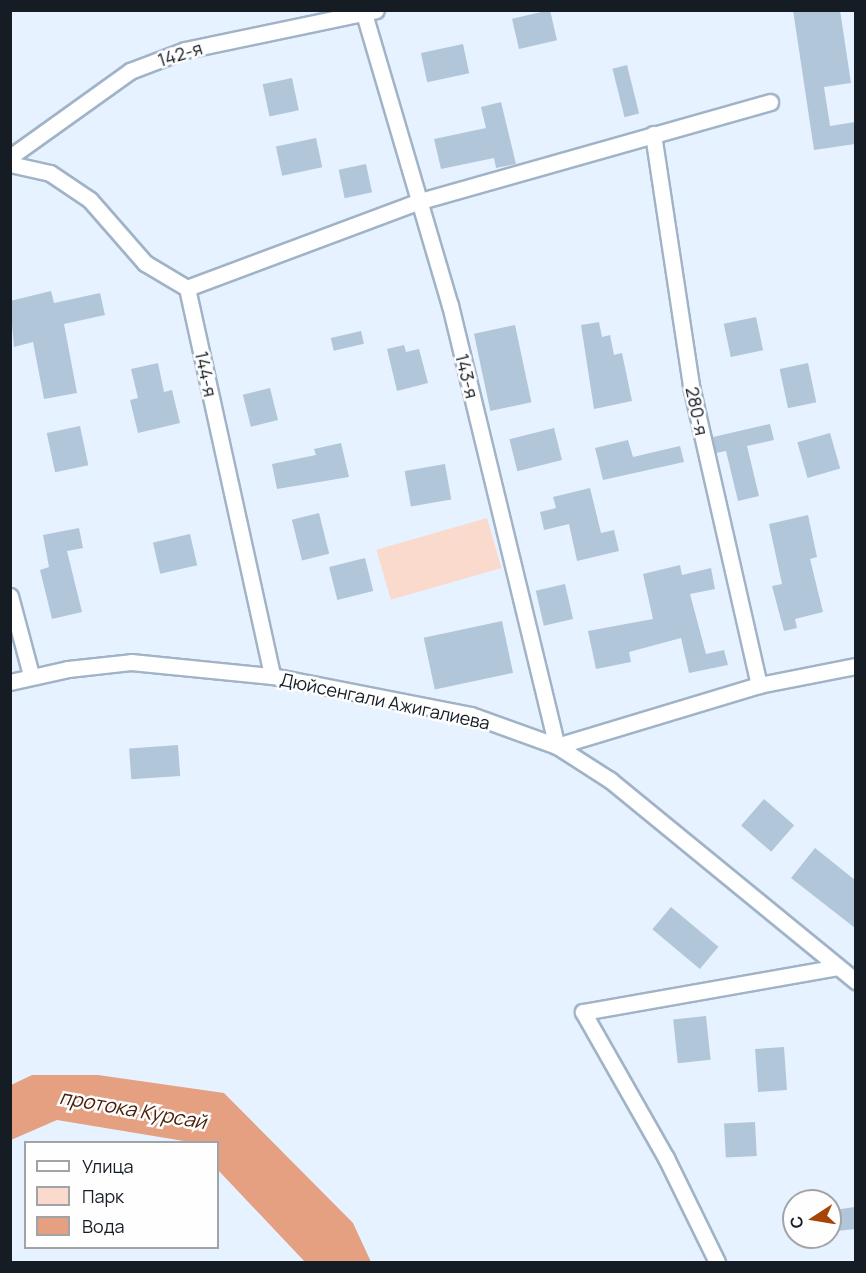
<!DOCTYPE html>
<meta charset="utf-8">
<style>
body{margin:0}
#map{position:relative;width:866px;height:1273px;overflow:hidden;background:#e6f2ff;font-family:Manrope,sans-serif}
div>[style]{position:absolute}
[style*='--x']{left:calc(var(--x)*1px);top:calc(var(--y)*1px);width:calc(var(--w)*1px);rotate:calc(var(--a)*1deg)}
.green>*{inset:0;background:#fadacd;transform-origin:0 0}
.water>*{inset:0;background:#e5a082}
.building>*{inset:0;background:#b2c6da;transform-origin:0 0}
.roads{filter:drop-shadow(2px 0 #a0b3c7) drop-shadow(-2px 0 #a0b3c7) drop-shadow(0 2px #a0b3c7) drop-shadow(0 -2px #a0b3c7)}
.street>*{height:15px;margin:-7.5px;padding:0 7.5px;transform-origin:7.5px;border-radius:7.5px;background:#fff}
span{translate:-50% -50%;white-space:nowrap;text-align:center;line-height:1.15;-webkit-text-stroke:5px #fefefe;paint-order:stroke}
.street-label{font-size:18px;color:#151c24}
.water-label{font-size:20px;color:#481d07;font-style:italic}
.frame{position:absolute;inset:0;border:12px solid #151c24;pointer-events:none}
.legend{position:absolute;left:24px;top:1141px;width:195px;height:108px;box-sizing:border-box;background:#fefefe;border:2px solid #a1a4a7;margin:0;padding:8px 10px;list-style:none;font-size:18px;color:#151c24}
.legend li{display:flex;align-items:center;gap:12px;height:30px}
.legend b{width:30px;border:2px solid #a1a4a7}
.north{position:absolute;left:782px;top:1189px;width:60px;height:60px;box-sizing:border-box;background:#fefefe;border:2px solid #a1a4a7;border-radius:50%;rotate:258deg;font-size:16px;font-weight:700;line-height:24px;text-align:center;color:#151c24}
.north::after{content:'';display:block;margin:auto;width:21px;height:27px;background:#a64307;clip-path:polygon(50% 0,100% 100%,50% 72%,0 100%)}
</style>
<div id="map">
<div class="green">
<div style="left:487px;top:518px;width:52px;height:115px;rotate:74deg"></div>
</div>
<div class="water">
<div style="clip-path:polygon(32px 1075px,98px 1075px,224px 1093px,353px 1223px,371px 1262px,305px 1262px,218px 1170px,218px 1142px,190px 1142px,57px 1120px,11px 1140px,11px 1085px)"></div>
</div>
<div class="building">
<div style="left:550px;top:10px;width:31px;height:39px;rotate:77deg"></div>
<div style="clip-path:polygon(793px 10px,840px 10px,851px 83px,824px 87px,830px 126px,855px 122px,855px 144px,814px 150px)"></div>
<div style="left:463px;top:44px;width:30px;height:43px;rotate:78deg"></div>
<div style="left:627px;top:65px;width:50px;height:15px;rotate:76deg"></div>
<div style="left:292px;top:78px;width:33px;height:30px;rotate:78deg"></div>
<div style="clip-path:polygon(501px 102px,516px 164px,496px 168px,494px 158px,441px 169px,434px 139px,486px 128px,481px 107px)"></div>
<div style="left:316px;top:138px;width:30px;height:41px;rotate:78deg"></div>
<div style="left:366px;top:164px;width:29px;height:28px;rotate:78deg"></div>
<div style="clip-path:polygon(51px 291px,54px 303px,100px 293px,105px 315px,64px 324px,77px 393px,44px 399px,33px 342px,14px 347px,10px 301px)"></div>
<div style="left:756px;top:317px;width:34px;height:33px;rotate:78deg"></div>
<div style="clip-path:polygon(599px 322px,602px 337px,610px 335px,614px 355px,622px 353px,632px 401px,594px 409px,581px 325px)"></div>
<div style="left:515px;top:325px;width:79px;height:42px;rotate:78deg"></div>
<div style="left:361px;top:331px;width:13px;height:31px;rotate:77deg"></div>
<div style="clip-path:polygon(404px 345px,406px 352px,419px 349px,428px 383px,397px 391px,387px 349px)"></div>
<div style="clip-path:polygon(158px 363px,164px 392px,172px 390px,180px 423px,138px 433px,130px 400px,138px 398px,131px 369px)"></div>
<div style="left:808px;top:363px;width:40px;height:29px;rotate:78deg"></div>
<div style="left:270px;top:388px;width:33px;height:28px;rotate:76deg"></div>
<div style="clip-path:polygon(770px 424px,774px 440px,747px 446px,759px 496px,738px 501px,726px 451px,716px 453px,713px 437px)"></div>
<div style="left:80px;top:426px;width:40px;height:34px;rotate:78deg"></div>
<div style="left:554px;top:428px;width:33px;height:46px;rotate:76deg"></div>
<div style="left:830px;top:433px;width:37px;height:34px;rotate:74deg"></div>
<div style="clip-path:polygon(628px 440px,633px 457px,680px 446px,684px 462px,603px 480px,595px 448px)"></div>
<div style="clip-path:polygon(341px 443px,349px 477px,277px 489px,272px 464px,316px 455px,314px 449px)"></div>
<div style="left:445px;top:464px;width:36px;height:41px;rotate:80deg"></div>
<div style="clip-path:polygon(590px 488px,601px 533px,614px 530px,619px 551px,577px 561px,569px 524px,544px 530px,540px 512px,556px 508px,553px 497px)"></div>
<div style="left:319px;top:513px;width:42px;height:28px;rotate:76deg"></div>
<div style="clip-path:polygon(808px 515px,817px 557px,810px 559px,823px 612px,795px 619px,797px 628px,784px 631px,772px 586px,782px 584px,769px 524px)"></div>
<div style="clip-path:polygon(79px 528px,83px 548px,67px 551px,82px 612px,52px 619px,40px 570px,49px 567px,43px 535px)"></div>
<div style="left:190px;top:534px;width:32px;height:38px;rotate:77deg"></div>
<div style="left:365px;top:558px;width:34px;height:37px;rotate:76deg"></div>
<div style="clip-path:polygon(680px 565px,682px 575px,711px 568px,715px 589px,690px 594px,706px 654px,724px 650px,728px 665px,689px 673px,681px 638px,629px 652px,631px 662px,596px 669px,588px 631px,653px 619px,643px 574px)"></div>
<div style="left:565px;top:584px;width:36px;height:30px;rotate:77deg"></div>
<div style="left:502px;top:621px;width:53px;height:80px;rotate:78deg"></div>
<div style="left:178px;top:745px;width:31px;height:49px;rotate:86deg"></div>
<div style="left:764px;top:799px;width:40px;height:35px;rotate:41deg"></div>
<div style="clip-path:polygon(815px 848px,855px 880px,855px 928px,791px 878px)"></div>
<div style="left:671px;top:907px;width:62px;height:29px;rotate:40deg"></div>
<div style="left:706px;top:1016px;width:44px;height:33px;rotate:84deg"></div>
<div style="left:784px;top:1047px;width:43px;height:29px;rotate:86deg"></div>
<div style="left:755px;top:1122px;width:34px;height:31px;rotate:87deg"></div>
<div style="clip-path:polygon(855px 1207px,855px 1229px,837px 1231px,834px 1210px)"></div>
</div>
<div class="roads">
<div class="street">
<div style="--x:363;--y:10;--w:308;--a:73.6"></div>
<div style="--x:450;--y:305;--w:454;--a:76.4"></div>
<div style="--x:557;--y:746;--w:211;--a:-16.8"></div>
<div style="--x:759;--y:685;--w:99;--a:-11.1"></div>
<div style="--x:653;--y:134;--w:255;--a:81.4"></div>
<div style="--x:691;--y:386;--w:307;--a:77.2"></div>
<div style="--x:10;--y:157;--w:148;--a:-35.6"></div>
<div style="--x:130;--y:71;--w:59;--a:-20.9"></div>
<div style="--x:185;--y:50;--w:195;--a:-11.8"></div>
<div style="--x:10;--y:164;--w:41;--a:12.7"></div>
<div style="--x:50;--y:173;--w:48;--a:34"></div>
<div style="--x:90;--y:200;--w:84;--a:48.9"></div>
<div style="--x:145;--y:263;--w:49;--a:30.8"></div>
<div style="--x:187;--y:288;--w:397;--a:77.6"></div>
<div style="--x:187;--y:288;--w:246;--a:-20.5"></div>
<div style="--x:417;--y:202;--w:367;--a:-15.8"></div>
<div style="--x:10;--y:596;--w:82;--a:75.1"></div>
<div style="--x:10;--y:682;--w:59;--a:-12.6"></div>
<div style="--x:68;--y:669;--w:63;--a:-6.3"></div>
<div style="--x:131;--y:662;--w:142;--a:5.7"></div>
<div style="--x:272;--y:676;--w:203;--a:11.1"></div>
<div style="--x:471;--y:715;--w:91;--a:19.8"></div>
<div style="--x:557;--y:746;--w:63;--a:32.7"></div>
<div style="--x:610;--y:780;--w:318;--a:39.3"></div>
<div style="--x:717;--y:1262;--w:116;--a:-116.1"></div>
<div style="--x:666;--y:1158;--w:168;--a:-119.6"></div>
<div style="--x:583;--y:1012;--w:258;--a:-10"></div>
</div>
</div>
<div class="street-label">
<span style="left:180px;top:54px;rotate:-17deg">142-я</span>
<span style="left:206px;top:374px;rotate:78deg">144-я</span>
<span style="left:467px;top:376px;rotate:76deg">143-я</span>
<span style="left:697px;top:411px;rotate:78deg">280-я</span>
<span style="left:385px;top:701px;rotate:12deg">Дюйсенгали Ажигалиева</span>
</div>
<div class="water-label">
<span style="left:133px;top:1109px;rotate:10deg">протока Курсай</span>
</div>
<div class="frame"></div>
<ul class="legend">
<li><b style="height:8px;background:#fff"></b>Улица</li>
<li><b style="height:16px;background:#fadacd"></b>Парк</li>
<li><b style="height:16px;background:#e5a082"></b>Вода</li>
</ul>
<div class="north">С</div>
</div>
